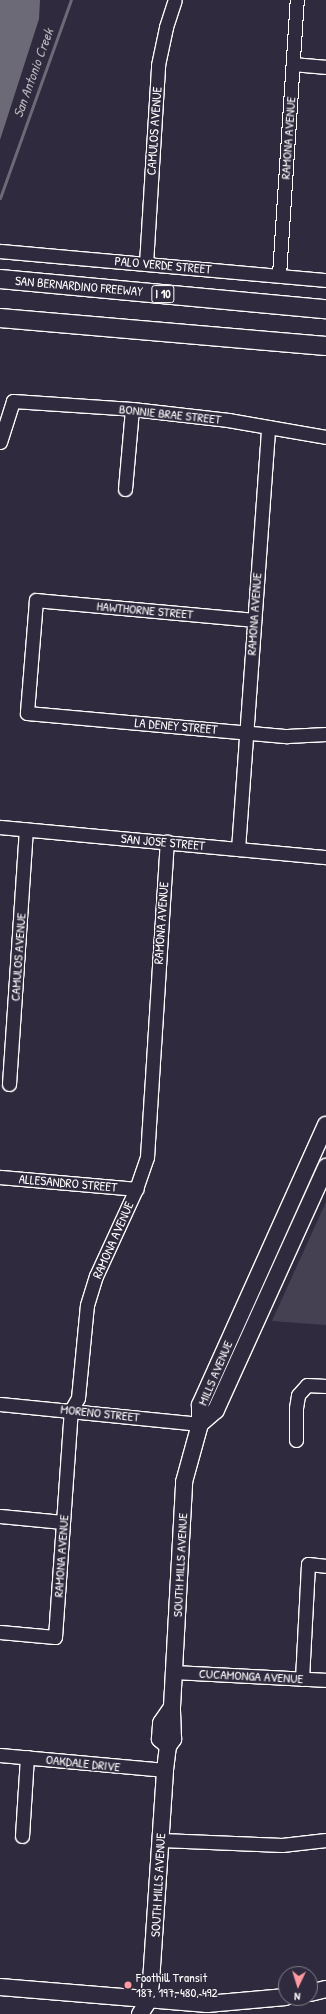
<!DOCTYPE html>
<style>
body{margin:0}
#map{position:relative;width:326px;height:2014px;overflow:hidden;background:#2f2a3d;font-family:"Patrick Hand",sans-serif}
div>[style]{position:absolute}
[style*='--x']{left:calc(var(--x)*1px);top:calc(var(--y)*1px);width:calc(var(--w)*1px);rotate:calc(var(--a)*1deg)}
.green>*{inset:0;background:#464152}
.water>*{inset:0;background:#6d6a77}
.stream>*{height:3px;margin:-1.5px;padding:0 1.5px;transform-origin:1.5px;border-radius:1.5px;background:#6d6a77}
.roads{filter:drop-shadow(1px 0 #fff) drop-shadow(-1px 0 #fff) drop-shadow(0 1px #fff) drop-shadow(0 -1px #fff)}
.minor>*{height:13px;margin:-6.5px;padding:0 6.5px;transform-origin:6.5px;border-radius:6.5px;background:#2f2a3d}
.major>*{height:16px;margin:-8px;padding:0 8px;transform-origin:8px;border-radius:8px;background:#2f2a3d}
.highway>*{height:18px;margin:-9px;padding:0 9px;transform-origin:9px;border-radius:9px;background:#2f2a3d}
.dots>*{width:11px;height:11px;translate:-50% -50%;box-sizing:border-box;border:2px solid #2f2a3d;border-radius:50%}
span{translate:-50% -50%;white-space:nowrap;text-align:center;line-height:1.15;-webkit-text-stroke:3px #2f2a3d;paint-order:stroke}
.shield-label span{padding:1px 3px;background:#2f2a3d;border:1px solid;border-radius:3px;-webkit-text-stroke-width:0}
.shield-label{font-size:12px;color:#fff;font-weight:700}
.street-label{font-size:13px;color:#fff}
.poi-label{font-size:13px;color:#fff}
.left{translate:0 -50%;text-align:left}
.water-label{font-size:14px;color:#b6b4bb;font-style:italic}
.north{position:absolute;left:278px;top:1966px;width:40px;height:40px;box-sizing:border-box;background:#2f2a3d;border:1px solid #827f8b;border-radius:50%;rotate:184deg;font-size:11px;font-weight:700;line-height:16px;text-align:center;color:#fff}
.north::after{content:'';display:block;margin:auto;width:14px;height:18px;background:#ff9aa2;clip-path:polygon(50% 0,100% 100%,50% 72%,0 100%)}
</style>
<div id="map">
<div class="green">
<div style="clip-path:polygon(326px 1202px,326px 1325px,272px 1321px)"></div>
</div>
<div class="water">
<div style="clip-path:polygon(0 0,40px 0,39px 19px,0 140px)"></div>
</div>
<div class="stream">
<div style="--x:0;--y:198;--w:210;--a:-70.3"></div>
</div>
<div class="roads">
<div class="minor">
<div style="--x:293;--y:64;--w:33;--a:5"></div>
<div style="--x:0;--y:251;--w:327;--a:5.1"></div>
<div style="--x:146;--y:264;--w:199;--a:-86.5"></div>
<div style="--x:158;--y:65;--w:39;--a:-78"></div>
<div style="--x:166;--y:27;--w:28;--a:-72"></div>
<div style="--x:279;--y:275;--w:276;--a:-86.3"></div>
<div style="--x:0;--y:442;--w:43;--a:-72.4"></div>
<div style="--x:13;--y:401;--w:119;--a:3.8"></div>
<div style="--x:132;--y:409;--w:97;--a:6.5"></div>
<div style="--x:228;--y:420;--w:99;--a:9.8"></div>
<div style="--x:125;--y:489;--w:80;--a:-85"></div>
<div style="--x:254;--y:620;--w:219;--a:-174.8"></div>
<div style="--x:36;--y:600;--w:113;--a:94.6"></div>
<div style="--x:27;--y:713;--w:261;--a:5.1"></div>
<div style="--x:287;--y:736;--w:39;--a:-3"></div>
<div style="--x:0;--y:827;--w:327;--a:5.3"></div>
<div style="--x:238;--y:849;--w:423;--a:-85.9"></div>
<div style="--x:9;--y:1084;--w:255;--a:-86.2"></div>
<div style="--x:0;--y:1177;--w:137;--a:5"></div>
<div style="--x:0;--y:1404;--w:201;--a:5.7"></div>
<div style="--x:296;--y:1440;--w:32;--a:-90"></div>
<div style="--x:296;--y:1408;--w:13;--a:-81"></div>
<div style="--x:298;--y:1395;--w:13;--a:-48"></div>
<div style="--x:307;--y:1385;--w:19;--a:3"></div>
<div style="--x:0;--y:1516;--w:63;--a:5.4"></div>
<div style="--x:0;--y:1632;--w:55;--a:5.2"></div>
<div style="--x:55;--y:1637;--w:228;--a:-86"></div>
<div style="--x:71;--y:1410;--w:14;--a:-60"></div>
<div style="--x:78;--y:1398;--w:93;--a:-84.5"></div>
<div style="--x:87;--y:1305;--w:30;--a:-73"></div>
<div style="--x:96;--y:1276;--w:96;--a:-65.3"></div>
<div style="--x:136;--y:1189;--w:34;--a:-71"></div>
<div style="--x:147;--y:1157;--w:316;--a:-86.4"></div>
<div style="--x:175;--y:1672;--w:151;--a:3"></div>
<div style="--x:302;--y:1679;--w:115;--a:-87"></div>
<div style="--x:308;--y:1564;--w:18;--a:6"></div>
<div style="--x:0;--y:1755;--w:166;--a:5.2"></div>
<div style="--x:22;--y:1836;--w:79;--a:-86.4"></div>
<div style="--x:161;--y:1840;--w:121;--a:2.4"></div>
<div style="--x:282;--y:1845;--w:44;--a:-6.5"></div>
</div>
<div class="major">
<div style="--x:200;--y:1424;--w:21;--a:-41"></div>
<div style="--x:216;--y:1410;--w:267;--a:-65.6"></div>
<div style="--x:168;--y:1746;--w:11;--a:-139"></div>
<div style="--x:160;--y:1739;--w:16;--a:-86"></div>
<div style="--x:161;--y:1723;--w:19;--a:-55"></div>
<div style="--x:0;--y:1987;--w:208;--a:4.7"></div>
<div style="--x:207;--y:2004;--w:79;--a:-5.1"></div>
<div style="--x:310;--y:1993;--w:16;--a:-14"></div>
<div style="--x:140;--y:2014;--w:17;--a:-57"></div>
<div style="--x:149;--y:2000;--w:18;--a:-84"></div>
<div style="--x:151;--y:1982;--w:212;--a:-86.2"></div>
<div style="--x:165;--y:1770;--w:24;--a:-83"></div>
<div style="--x:168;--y:1746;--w:9;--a:-54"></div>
<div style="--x:173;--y:1739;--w:32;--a:-92"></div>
<div style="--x:172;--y:1707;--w:225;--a:-86.9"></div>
<div style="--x:184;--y:1482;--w:60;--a:-74.6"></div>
<div style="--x:200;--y:1424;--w:19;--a:-90"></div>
<div style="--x:200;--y:1405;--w:307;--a:-65.8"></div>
</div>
<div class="highway">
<div style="--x:0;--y:279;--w:327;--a:5.3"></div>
<div style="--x:0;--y:318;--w:327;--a:4.9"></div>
</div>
</div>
<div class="dots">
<div style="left:128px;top:1985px;background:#ff9aa2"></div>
</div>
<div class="shield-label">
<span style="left:163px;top:294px">I 10</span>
</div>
<div class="street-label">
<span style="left:154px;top:131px;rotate:-86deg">CAMULOS AVENUE</span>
<span style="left:288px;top:138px;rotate:-86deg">RAMONA AVENUE</span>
<span style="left:163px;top:265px;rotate:5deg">PALO VERDE STREET</span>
<span style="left:79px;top:286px;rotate:5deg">SAN BERNARDINO FREEWAY</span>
<span style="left:170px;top:414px;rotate:6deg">BONNIE BRAE STREET</span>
<span style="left:145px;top:610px;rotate:5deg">HAWTHORNE STREET</span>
<span style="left:254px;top:614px;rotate:-86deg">RAMONA AVENUE</span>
<span style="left:176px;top:726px;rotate:5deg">LA DENEY STREET</span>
<span style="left:163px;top:842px;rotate:5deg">SAN JOSE STREET</span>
<span style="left:161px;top:923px;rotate:-86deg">RAMONA AVENUE</span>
<span style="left:18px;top:957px;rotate:-86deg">CAMULOS AVENUE</span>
<span style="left:68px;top:1183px;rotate:5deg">ALLESANDRO STREET</span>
<span style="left:113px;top:1240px;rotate:-66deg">RAMONA AVENUE</span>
<span style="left:215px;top:1373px;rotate:-67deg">MILLS AVENUE</span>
<span style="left:100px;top:1413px;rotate:6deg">MORENO STREET</span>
<span style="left:61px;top:1556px;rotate:-86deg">RAMONA AVENUE</span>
<span style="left:180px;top:1565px;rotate:-87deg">SOUTH MILLS AVENUE</span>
<span style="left:251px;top:1676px;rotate:3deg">CUCAMONGA AVENUE</span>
<span style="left:83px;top:1763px;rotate:6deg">OAKDALE DRIVE</span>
<span style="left:158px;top:1885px;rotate:-87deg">SOUTH MILLS AVENUE</span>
</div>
<div class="poi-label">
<span class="left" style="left:136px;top:1985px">Foothill Transit<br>187, 197, 480, 492</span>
</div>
<div class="water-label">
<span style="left:33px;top:73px;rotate:-70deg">San Antonio Creek</span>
</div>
<div class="north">N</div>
</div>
